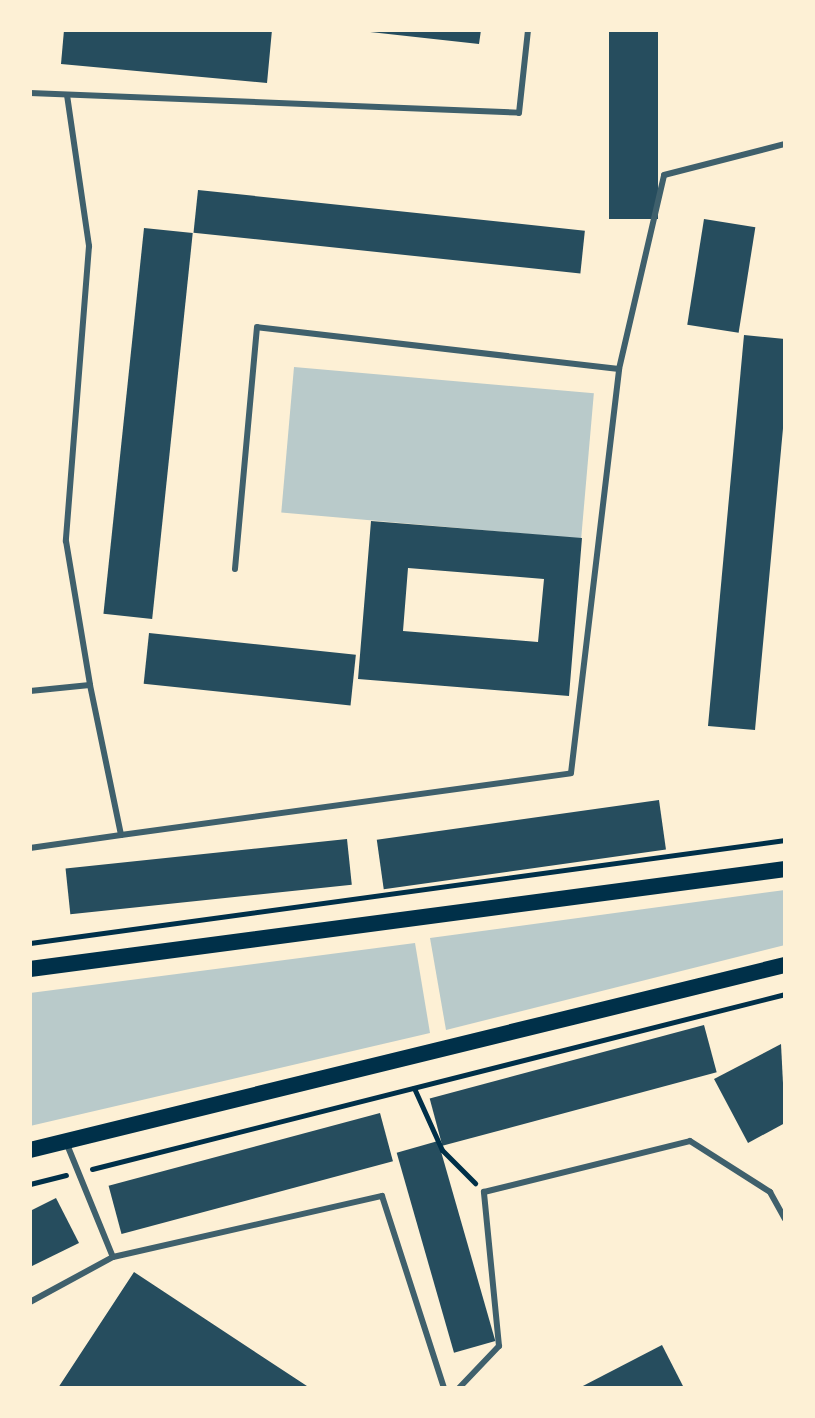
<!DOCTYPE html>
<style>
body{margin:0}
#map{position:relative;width:815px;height:1418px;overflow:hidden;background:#fdf0d5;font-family:"Noto Serif",serif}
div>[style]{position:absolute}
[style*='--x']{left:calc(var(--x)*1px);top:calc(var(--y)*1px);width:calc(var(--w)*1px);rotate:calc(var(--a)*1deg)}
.green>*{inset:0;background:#b9caca;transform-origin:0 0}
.building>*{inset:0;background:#264d5e;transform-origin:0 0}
.path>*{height:5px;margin:-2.5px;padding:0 2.5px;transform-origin:2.5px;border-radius:2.5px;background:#003049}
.service>*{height:6px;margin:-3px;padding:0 3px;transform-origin:3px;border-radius:3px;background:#3f606c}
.secondary>*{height:16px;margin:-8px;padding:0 8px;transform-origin:8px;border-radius:8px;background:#003049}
span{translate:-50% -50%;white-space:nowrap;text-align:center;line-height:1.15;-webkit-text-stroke:7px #fdf0d5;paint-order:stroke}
.frame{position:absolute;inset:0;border:32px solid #fdf0d5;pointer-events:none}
</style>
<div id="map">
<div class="green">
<div style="left:294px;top:367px;width:301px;height:146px;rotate:5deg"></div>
<div style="clip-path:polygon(785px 890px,785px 945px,446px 1030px,430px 938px)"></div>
<div style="clip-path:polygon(415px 943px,430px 1033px,30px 1126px,30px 993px)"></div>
</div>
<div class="building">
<div style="clip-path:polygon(64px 30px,272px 30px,267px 83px,61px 64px)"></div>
<div style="clip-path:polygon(352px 30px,481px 30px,479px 44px)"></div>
<div style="left:609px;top:30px;width:49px;height:189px"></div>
<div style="left:198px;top:190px;width:389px;height:43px;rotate:6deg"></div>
<div style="left:704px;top:219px;width:52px;height:107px;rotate:9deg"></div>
<div style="left:144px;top:228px;width:49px;height:388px;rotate:6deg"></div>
<div style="clip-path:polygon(744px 335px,785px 339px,785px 407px,755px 730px,708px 726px)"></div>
<div style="clip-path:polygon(evenodd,371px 521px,582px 538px,569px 696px,358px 679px,371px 521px,408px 568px,544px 579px,538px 642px,403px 631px,408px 568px)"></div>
<div style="left:149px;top:633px;width:208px;height:51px;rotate:6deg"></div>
<div style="left:659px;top:800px;width:50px;height:285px;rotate:82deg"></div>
<div style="left:347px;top:839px;width:46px;height:283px;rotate:84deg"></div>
<div style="left:704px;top:1025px;width:49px;height:284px;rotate:75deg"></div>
<div style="clip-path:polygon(781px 1044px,785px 1123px,748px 1143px,714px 1079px)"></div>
<div style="left:380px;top:1113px;width:50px;height:281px;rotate:75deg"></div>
<div style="left:438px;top:1141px;width:208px;height:43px;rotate:74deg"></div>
<div style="clip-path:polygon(56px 1198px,79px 1243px,30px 1267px,30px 1211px)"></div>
<div style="clip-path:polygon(134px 1272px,234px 1338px,310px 1388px,58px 1388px)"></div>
<div style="clip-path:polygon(662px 1345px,684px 1388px,579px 1388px)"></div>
</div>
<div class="path">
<div style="--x:30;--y:943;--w:762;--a:-7.77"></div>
<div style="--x:414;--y:1088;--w:68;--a:65.7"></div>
<div style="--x:442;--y:1150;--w:47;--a:45"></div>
<div style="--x:92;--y:1169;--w:715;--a:-14.17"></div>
<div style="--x:30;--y:1184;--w:37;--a:-14"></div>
</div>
<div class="service">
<div style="--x:30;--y:93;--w:489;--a:2.3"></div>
<div style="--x:519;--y:113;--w:83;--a:-83.8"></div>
<div style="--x:67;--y:95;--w:153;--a:81.7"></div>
<div style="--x:89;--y:246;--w:296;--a:94.5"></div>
<div style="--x:66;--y:541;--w:146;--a:80.5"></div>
<div style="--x:619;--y:369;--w:199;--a:-76.9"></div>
<div style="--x:664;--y:175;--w:125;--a:-14.4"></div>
<div style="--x:30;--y:691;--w:60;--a:-5.7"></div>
<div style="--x:90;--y:685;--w:153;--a:78.3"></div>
<div style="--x:121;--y:835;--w:454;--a:-7.8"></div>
<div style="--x:571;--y:773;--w:407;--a:-83.2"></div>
<div style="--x:619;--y:369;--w:364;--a:-173.4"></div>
<div style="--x:257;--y:327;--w:243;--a:95.2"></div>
<div style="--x:30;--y:848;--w:92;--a:-8.1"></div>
<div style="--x:66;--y:1142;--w:124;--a:67.8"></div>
<div style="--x:113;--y:1257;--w:276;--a:-12.8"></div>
<div style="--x:382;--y:1196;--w:202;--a:72.1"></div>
<div style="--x:30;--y:1302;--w:94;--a:-28.5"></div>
<div style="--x:459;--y:1388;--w:58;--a:-46.4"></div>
<div style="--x:499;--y:1346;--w:155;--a:-95.6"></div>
<div style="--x:484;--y:1192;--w:212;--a:-13.9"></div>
<div style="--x:690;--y:1141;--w:95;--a:32.5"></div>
<div style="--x:770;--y:1192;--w:31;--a:61"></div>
</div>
<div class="secondary">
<div style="--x:30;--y:969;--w:762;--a:-7.54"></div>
<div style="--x:30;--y:1150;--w:777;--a:-13.77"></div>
</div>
<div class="frame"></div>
</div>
